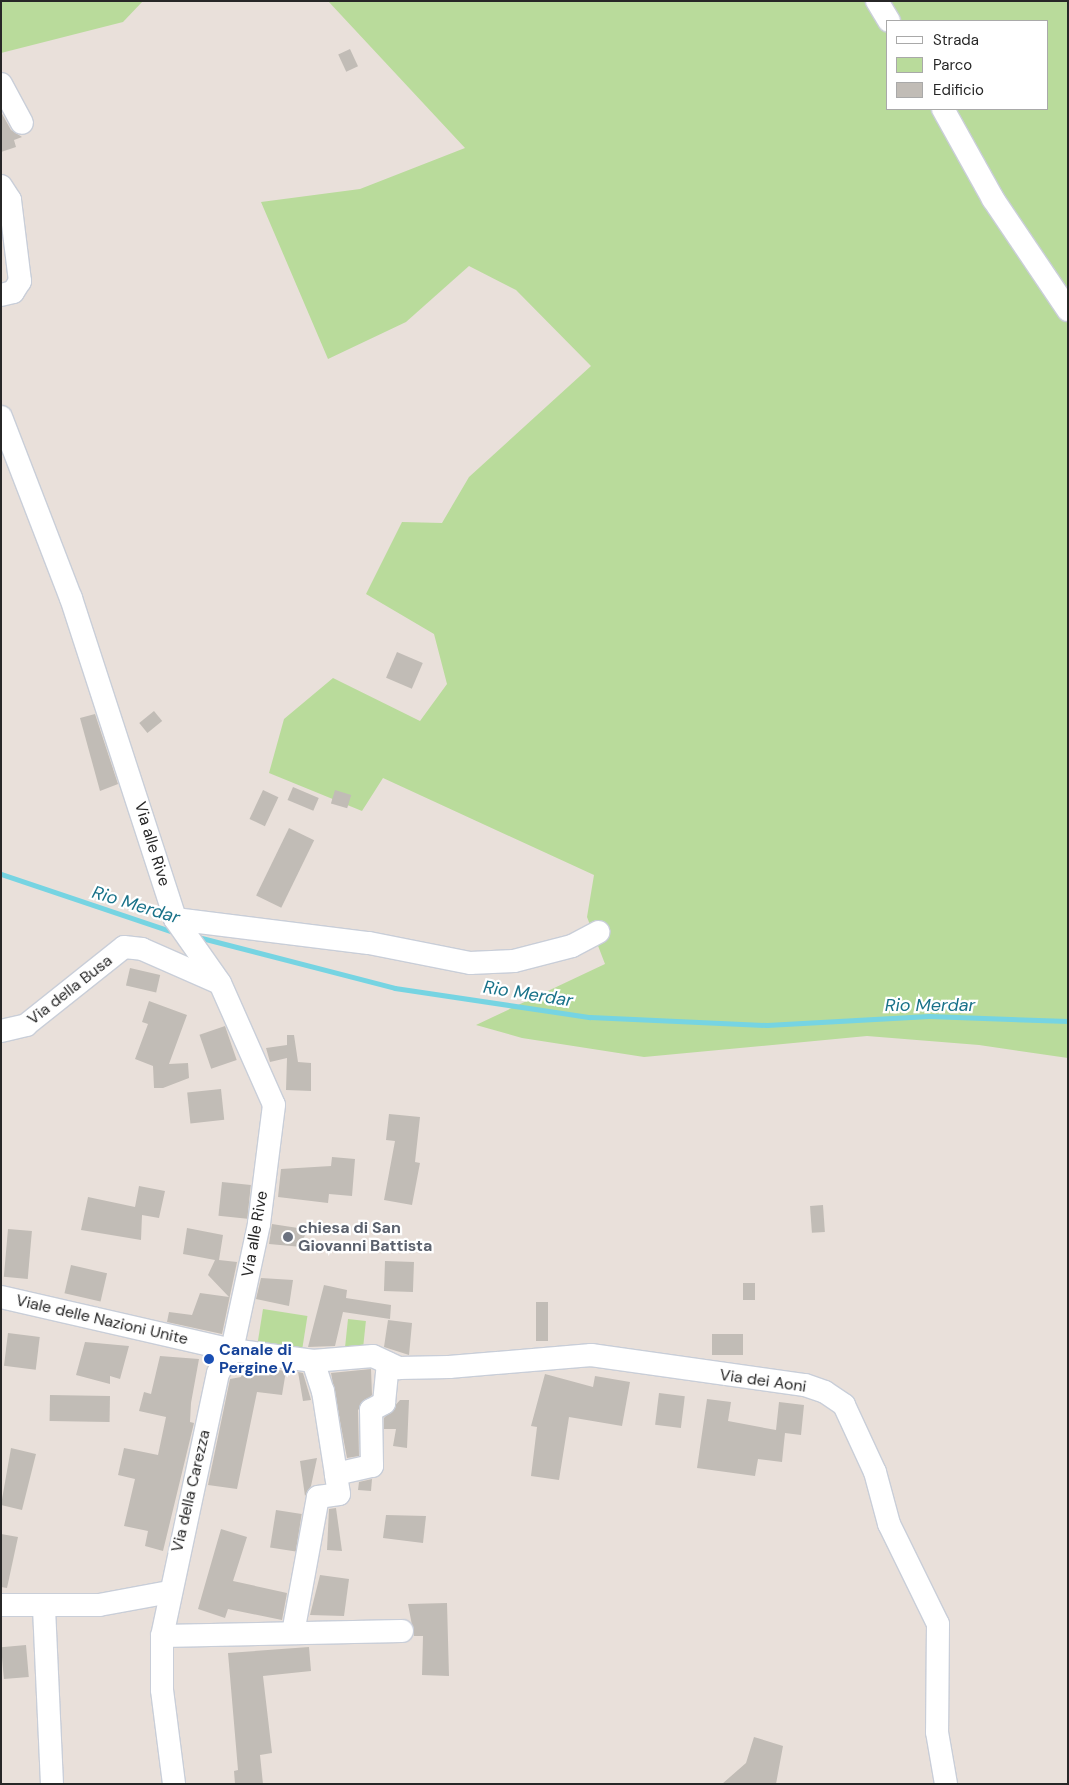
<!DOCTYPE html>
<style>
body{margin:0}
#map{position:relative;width:1069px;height:1785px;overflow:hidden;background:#e9e0da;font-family:"DM Sans",sans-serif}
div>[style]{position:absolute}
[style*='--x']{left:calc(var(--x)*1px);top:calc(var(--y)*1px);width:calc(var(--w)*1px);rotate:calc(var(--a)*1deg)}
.green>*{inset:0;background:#b9db9b;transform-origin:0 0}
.stream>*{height:4.5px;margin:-2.25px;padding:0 2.25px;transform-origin:2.25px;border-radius:2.25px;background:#76d4e2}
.building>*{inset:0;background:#c1bcb6;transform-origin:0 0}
.roads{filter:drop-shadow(1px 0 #c9ced8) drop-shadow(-1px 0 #c9ced8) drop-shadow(0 1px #c9ced8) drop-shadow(0 -1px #c9ced8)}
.minor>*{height:22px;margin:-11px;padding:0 11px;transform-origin:11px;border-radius:11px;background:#fff}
.dots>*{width:14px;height:14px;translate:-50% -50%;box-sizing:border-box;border:2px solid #fff;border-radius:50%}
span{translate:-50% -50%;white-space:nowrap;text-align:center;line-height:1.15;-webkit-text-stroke:4.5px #fff;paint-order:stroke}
.street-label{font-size:16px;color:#272727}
.worship-label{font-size:16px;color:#5b616d;font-weight:700}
.left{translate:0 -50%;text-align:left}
.transit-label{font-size:16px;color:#164399;font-weight:700}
.water-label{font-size:18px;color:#197289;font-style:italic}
.frame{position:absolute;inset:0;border:2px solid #272727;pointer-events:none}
.legend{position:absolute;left:886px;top:20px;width:162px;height:90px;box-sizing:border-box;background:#fff;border:1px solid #a9a9a9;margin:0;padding:6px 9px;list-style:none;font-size:15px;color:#272727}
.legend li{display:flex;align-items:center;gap:10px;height:25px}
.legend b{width:25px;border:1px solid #a9a9a9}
</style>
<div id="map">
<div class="green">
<div style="clip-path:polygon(1px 1px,143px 1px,123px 22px,1px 53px)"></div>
<div style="clip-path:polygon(evenodd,328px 1px,1068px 1px,1068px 1058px,979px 1045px,867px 1036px,644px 1057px,522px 1038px,476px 1025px,605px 964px,587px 917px,594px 875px,383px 778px,362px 811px,269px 773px,284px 719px,333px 678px,420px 721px,447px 684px,434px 634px,366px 594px,402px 522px,442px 523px,469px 477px,591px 366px,516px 290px,469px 266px,406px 322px,328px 359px,261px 202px,360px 189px,465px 148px,328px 1px,888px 21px,1048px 21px,1048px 109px,888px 109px,888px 21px)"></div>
<div style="left:263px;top:1309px;width:45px;height:40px;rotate:9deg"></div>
<div style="left:348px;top:1319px;width:18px;height:33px;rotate:6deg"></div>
</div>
<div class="stream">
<div style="--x:1;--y:874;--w:185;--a:18.6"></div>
<div style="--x:198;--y:937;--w:203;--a:14.5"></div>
<div style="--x:395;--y:988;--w:197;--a:8.5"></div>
<div style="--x:590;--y:1017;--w:177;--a:2.6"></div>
<div style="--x:767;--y:1025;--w:162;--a:-3.2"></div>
<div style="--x:929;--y:1016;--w:139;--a:2.1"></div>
</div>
<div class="building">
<div style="left:350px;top:49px;width:19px;height:13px;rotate:65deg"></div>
<div style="clip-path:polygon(1px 112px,11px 130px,22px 137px,14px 140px,16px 147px,1px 152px)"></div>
<div style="left:397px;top:652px;width:28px;height:28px;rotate:23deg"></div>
<div style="left:154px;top:711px;width:13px;height:19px;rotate:51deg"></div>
<div style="clip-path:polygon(95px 714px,118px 784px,100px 791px,80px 718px)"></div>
<div style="left:293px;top:787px;width:28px;height:14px;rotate:23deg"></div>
<div style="left:263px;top:790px;width:17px;height:32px;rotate:25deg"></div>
<div style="left:335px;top:790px;width:17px;height:14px;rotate:17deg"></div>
<div style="left:289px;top:828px;width:28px;height:75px;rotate:26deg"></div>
<div style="left:130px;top:968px;width:31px;height:18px;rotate:13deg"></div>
<div style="clip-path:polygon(149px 1001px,187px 1015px,169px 1064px,188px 1063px,189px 1078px,163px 1088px,154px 1088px,153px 1066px,135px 1059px,148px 1024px,142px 1022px)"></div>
<div style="left:225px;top:1026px;width:36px;height:27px;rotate:71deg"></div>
<div style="clip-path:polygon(287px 1035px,294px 1035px,298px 1062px,311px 1063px,311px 1091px,286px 1090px,287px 1058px,270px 1062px,266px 1048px,287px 1045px)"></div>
<div style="left:221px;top:1089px;width:31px;height:34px;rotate:84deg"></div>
<div style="clip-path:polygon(389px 1114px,420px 1117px,415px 1162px,420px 1163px,412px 1205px,384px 1200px,395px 1141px,386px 1140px)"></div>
<div style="clip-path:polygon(332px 1157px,355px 1159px,352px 1196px,329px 1194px,328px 1203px,278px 1197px,281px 1169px,331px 1166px)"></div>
<div style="left:222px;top:1182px;width:29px;height:34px;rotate:6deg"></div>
<div style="clip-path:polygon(139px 1186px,165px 1191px,159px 1218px,142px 1215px,141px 1240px,81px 1230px,88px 1197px,135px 1207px)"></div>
<div style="left:823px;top:1205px;width:27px;height:13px;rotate:86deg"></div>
<div style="clip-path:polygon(272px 1224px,298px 1228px,305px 1234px,302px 1247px,269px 1244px)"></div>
<div style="clip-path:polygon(187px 1228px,223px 1235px,219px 1260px,237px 1262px,222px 1334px,167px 1322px,169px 1312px,192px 1315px,200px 1293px,229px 1297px,208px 1275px,215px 1260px,183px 1254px)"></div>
<div style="left:8px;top:1229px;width:24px;height:48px;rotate:5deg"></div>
<div style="left:385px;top:1261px;width:29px;height:30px;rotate:2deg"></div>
<div style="left:71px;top:1265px;width:37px;height:29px;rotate:13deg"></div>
<div style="clip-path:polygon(261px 1278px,293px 1280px,289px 1306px,256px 1299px)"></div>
<div style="left:743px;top:1283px;width:12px;height:17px"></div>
<div style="clip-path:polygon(324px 1285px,347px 1290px,346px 1298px,391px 1305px,390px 1319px,343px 1312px,335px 1346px,308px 1347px)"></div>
<div style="left:536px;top:1302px;width:12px;height:39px"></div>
<div style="clip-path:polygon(388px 1320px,412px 1323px,409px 1355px,384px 1347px)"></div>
<div style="left:8px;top:1333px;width:32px;height:33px;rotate:7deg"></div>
<div style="left:712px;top:1334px;width:31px;height:21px"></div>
<div style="clip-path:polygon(85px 1342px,129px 1346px,120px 1379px,110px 1376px,110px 1384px,76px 1375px)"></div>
<div style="clip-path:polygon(160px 1356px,199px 1359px,191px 1403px,190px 1422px,194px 1423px,163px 1551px,145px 1546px,148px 1531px,124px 1526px,135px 1479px,118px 1475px,124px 1448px,158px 1455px,166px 1417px,139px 1411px,144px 1392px,151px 1394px)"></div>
<div style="clip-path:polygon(244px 1365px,286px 1371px,282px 1395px,257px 1392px,237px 1489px,208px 1485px,230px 1379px,241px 1377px)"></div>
<div style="clip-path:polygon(371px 1369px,372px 1395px,358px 1410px,359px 1456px,347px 1458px,331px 1373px)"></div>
<div style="clip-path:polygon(298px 1372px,303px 1373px,311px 1400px,303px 1401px)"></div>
<div style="clip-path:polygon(545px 1374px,593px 1387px,595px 1376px,630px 1382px,622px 1426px,569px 1417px,559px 1480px,531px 1476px,537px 1427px,531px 1426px)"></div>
<div style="left:659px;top:1393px;width:26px;height:32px;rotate:7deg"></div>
<div style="left:50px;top:1395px;width:60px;height:26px;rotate:1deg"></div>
<div style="clip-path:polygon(707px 1399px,731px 1402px,728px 1421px,776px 1430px,779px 1402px,804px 1405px,801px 1435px,785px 1433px,782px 1462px,758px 1459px,755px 1476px,697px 1468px)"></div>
<div style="clip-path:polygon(400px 1400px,409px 1400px,407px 1448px,393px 1446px,396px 1429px,384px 1429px,384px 1418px)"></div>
<div style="clip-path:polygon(11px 1448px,36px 1454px,22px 1510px,1px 1505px)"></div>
<div style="clip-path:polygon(317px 1458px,311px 1486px,305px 1496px,300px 1461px)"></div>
<div style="clip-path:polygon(372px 1479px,371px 1491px,358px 1490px,359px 1482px)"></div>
<div style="clip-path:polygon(336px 1508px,342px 1551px,327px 1550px,329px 1509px)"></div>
<div style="left:276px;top:1510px;width:26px;height:38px;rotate:9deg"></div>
<div style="clip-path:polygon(386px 1515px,426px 1516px,423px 1543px,383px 1538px)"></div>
<div style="clip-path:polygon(221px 1529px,247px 1537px,233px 1581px,287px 1593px,282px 1620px,228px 1609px,225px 1618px,198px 1609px)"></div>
<div style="clip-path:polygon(1px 1534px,18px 1537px,7px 1588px,1px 1587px)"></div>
<div style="clip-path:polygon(320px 1575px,349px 1579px,344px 1616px,310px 1615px)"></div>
<div style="clip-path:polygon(447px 1603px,449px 1676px,422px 1675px,423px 1636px,414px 1636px,408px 1604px)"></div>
<div style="left:26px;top:1645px;width:32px;height:25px;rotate:85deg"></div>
<div style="clip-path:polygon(309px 1647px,311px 1671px,263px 1676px,272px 1753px,260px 1755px,263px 1784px,235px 1784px,234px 1771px,238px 1770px,228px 1653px)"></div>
<div style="clip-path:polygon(754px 1737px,783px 1746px,776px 1784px,722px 1784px,746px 1763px)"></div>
</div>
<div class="roads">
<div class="minor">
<div style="--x:877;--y:1;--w:23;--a:59"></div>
<div style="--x:1;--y:84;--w:44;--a:61.7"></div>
<div style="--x:943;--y:109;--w:103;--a:60.9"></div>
<div style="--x:993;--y:199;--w:134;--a:56"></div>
<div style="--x:1;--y:186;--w:17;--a:57"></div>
<div style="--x:10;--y:200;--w:82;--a:83"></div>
<div style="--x:20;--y:281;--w:13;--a:122"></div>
<div style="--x:13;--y:292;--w:12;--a:166"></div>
<div style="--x:1;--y:417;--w:194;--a:68.9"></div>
<div style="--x:71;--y:598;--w:337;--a:72"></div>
<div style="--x:175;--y:919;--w:78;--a:54.9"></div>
<div style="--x:220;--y:983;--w:133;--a:66.1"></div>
<div style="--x:274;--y:1105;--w:120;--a:97.2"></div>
<div style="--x:259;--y:1224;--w:129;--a:102.1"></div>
<div style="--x:232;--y:1350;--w:27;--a:121"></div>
<div style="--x:218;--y:1373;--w:269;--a:102"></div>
<div style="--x:162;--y:1636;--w:54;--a:90"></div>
<div style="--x:162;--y:1690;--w:95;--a:82.7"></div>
<div style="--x:175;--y:919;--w:195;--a:7.1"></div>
<div style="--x:369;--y:943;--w:103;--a:11.2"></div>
<div style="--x:470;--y:963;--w:44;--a:-2.6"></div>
<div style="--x:514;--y:961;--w:60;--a:-14.5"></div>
<div style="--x:572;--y:946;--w:30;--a:-28"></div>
<div style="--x:1;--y:1031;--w:26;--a:-13"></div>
<div style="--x:26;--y:1025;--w:125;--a:-38.5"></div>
<div style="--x:124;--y:947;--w:18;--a:6"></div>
<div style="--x:142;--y:949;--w:82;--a:23.7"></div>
<div style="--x:1;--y:1297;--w:237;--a:12.9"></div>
<div style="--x:232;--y:1350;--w:82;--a:7.7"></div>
<div style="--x:313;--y:1361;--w:60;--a:-4.8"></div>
<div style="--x:373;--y:1356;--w:29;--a:25"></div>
<div style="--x:399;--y:1368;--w:50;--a:-1.1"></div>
<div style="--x:449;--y:1367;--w:143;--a:-4.8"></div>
<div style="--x:591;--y:1355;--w:216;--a:8"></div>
<div style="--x:805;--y:1385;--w:21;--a:19"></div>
<div style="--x:825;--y:1392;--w:23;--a:34"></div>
<div style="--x:844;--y:1405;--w:74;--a:65.2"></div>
<div style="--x:875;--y:1472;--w:54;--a:74.9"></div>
<div style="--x:889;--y:1524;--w:111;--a:63.9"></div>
<div style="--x:938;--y:1624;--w:108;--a:90.5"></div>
<div style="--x:937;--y:1732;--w:53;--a:80.2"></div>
<div style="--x:313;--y:1361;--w:32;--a:72"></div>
<div style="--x:323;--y:1391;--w:84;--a:81.1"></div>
<div style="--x:1;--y:1605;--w:98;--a:0"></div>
<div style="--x:99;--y:1605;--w:71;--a:-10.5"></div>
<div style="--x:44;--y:1608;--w:176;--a:87.4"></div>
<div style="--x:293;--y:1633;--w:138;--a:-79.6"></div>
<div style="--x:318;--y:1497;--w:21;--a:-8"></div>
<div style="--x:339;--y:1494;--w:20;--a:-99"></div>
<div style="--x:336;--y:1474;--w:37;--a:-13"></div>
<div style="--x:372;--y:1466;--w:56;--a:-91"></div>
<div style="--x:371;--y:1410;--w:15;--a:-28"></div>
<div style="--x:384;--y:1403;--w:40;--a:-84.3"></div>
<div style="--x:162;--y:1636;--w:240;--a:-1.2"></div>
</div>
</div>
<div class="dots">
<div style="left:288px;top:1237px;background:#6b7280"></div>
<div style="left:209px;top:1359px;background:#1a4fb4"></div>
</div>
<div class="street-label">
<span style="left:152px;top:844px;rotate:73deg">Via alle Rive</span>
<span style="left:70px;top:990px;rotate:-38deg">Via della Busa</span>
<span style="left:255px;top:1234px;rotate:-80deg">Via alle Rive</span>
<span style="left:102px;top:1320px;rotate:13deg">Viale delle Nazioni Unite</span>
<span style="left:763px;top:1381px;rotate:8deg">Via dei Aoni</span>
<span style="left:191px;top:1491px;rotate:-77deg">Via della Carezza</span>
</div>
<div class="worship-label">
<span class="left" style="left:298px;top:1237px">chiesa di San<br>Giovanni Battista</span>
</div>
<div class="transit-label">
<span class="left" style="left:219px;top:1359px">Canale di<br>Pergine V.</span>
</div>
<div class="water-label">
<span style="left:136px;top:905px;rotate:17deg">Rio Merdar</span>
<span style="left:528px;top:994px;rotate:9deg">Rio Merdar</span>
<span style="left:930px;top:1005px">Rio Merdar</span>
</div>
<div class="frame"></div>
<ul class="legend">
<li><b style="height:6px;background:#fff"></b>Strada</li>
<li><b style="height:14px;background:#b9db9b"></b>Parco</li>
<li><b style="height:14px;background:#c1bcb6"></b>Edificio</li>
</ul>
</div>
